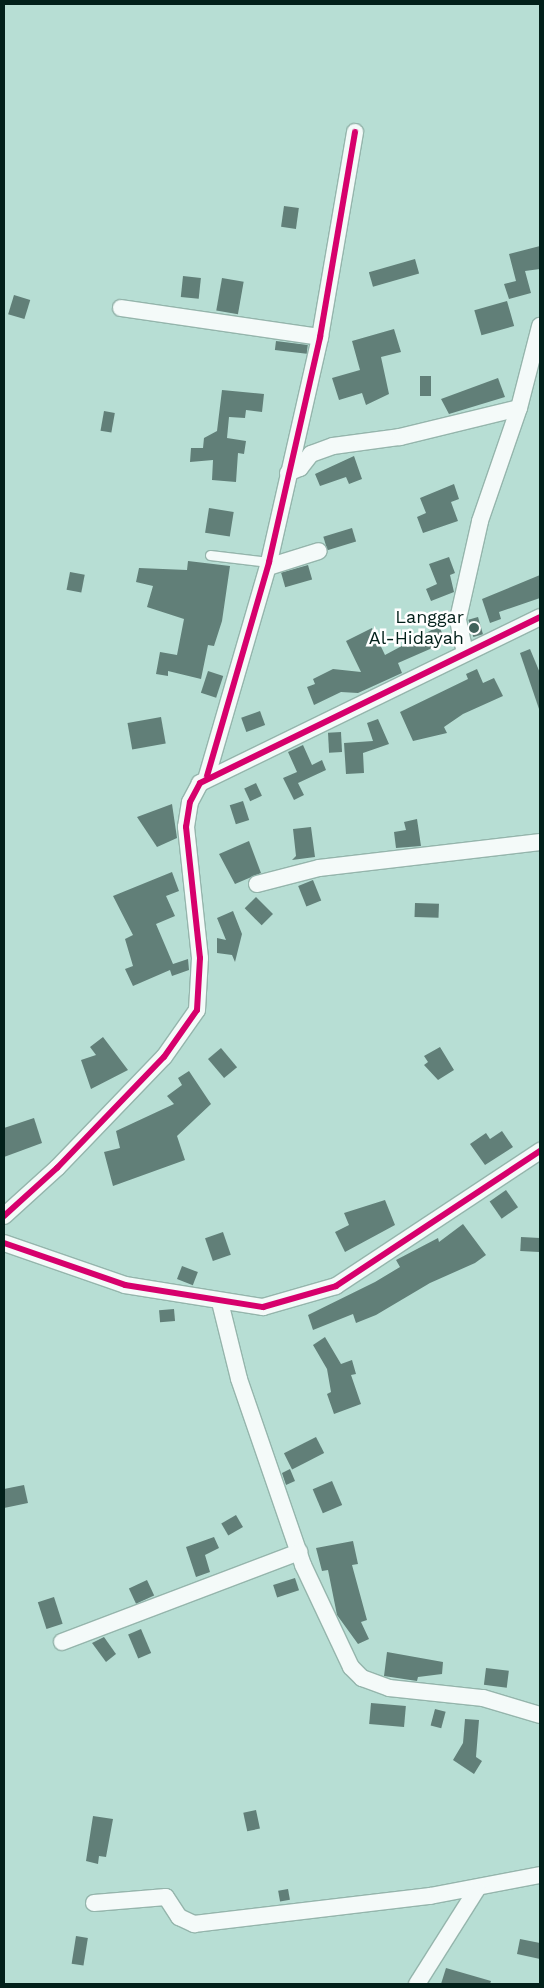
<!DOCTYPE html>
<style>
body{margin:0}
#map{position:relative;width:544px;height:1988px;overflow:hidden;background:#b7ded4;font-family:"Work Sans",sans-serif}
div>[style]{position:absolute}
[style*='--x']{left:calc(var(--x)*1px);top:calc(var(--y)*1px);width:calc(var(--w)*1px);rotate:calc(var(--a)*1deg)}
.building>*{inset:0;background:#617f78;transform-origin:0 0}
.roads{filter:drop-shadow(1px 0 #95b5ac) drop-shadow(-1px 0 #95b5ac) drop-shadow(0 1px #95b5ac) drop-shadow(0 -1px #95b5ac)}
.service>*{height:9px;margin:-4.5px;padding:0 4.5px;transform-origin:4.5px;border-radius:4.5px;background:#f4faf9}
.minor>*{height:16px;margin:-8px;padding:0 8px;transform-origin:8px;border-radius:8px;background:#f4faf9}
.cycleway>*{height:6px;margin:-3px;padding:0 3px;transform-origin:3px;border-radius:3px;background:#d6006c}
.dots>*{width:14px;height:14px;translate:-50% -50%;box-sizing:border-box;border:2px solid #fff;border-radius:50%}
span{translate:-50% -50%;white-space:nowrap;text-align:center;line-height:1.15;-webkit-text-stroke:5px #fff;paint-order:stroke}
.poi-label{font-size:18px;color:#02201a}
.right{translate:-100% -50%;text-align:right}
.frame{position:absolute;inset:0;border:5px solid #02201a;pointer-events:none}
</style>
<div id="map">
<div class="building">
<div style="left:284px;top:206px;width:15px;height:21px;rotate:8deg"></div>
<div style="clip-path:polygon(540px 246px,540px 269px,525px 271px,531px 293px,509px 299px,504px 284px,516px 281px,509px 254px)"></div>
<div style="left:415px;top:259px;width:15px;height:48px;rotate:74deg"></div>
<div style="left:183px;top:276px;width:18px;height:21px;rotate:6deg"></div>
<div style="left:222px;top:278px;width:22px;height:33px;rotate:10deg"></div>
<div style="left:14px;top:295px;width:17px;height:20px;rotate:17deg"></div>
<div style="left:507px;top:301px;width:26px;height:34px;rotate:74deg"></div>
<div style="clip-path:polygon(394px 329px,401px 352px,381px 357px,389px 394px,366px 405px,362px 393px,339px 400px,332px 378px,360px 370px,352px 341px)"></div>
<div style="left:276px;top:341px;width:32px;height:9px;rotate:7deg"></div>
<div style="left:420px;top:376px;width:11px;height:20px"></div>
<div style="clip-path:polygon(498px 378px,505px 397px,449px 414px,441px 399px)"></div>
<div style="clip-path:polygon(222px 390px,264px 394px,262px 412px,246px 410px,245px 418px,229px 417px,227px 438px,246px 441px,244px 454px,238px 453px,236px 482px,212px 480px,213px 460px,190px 462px,191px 448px,203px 448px,204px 438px,217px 431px)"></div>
<div style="left:104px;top:411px;width:11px;height:20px;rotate:10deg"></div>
<div style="clip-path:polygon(354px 456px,362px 479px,349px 484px,346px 477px,320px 486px,315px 474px)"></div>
<div style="clip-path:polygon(454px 484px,459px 499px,451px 502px,458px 521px,423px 533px,417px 517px,426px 513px,420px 498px)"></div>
<div style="left:209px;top:508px;width:25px;height:25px;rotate:9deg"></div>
<div style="left:352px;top:528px;width:14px;height:30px;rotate:73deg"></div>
<div style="clip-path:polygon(449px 557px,455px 573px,450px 575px,454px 592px,431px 601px,426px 589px,437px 584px,429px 564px)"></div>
<div style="clip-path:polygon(188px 561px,230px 566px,222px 621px,214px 646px,208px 645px,201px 679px,168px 671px,168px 676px,156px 674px,160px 652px,177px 655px,184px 619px,147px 607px,153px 586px,136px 582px,139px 568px,187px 570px)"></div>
<div style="left:308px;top:565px;width:15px;height:28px;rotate:74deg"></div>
<div style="left:70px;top:572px;width:15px;height:18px;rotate:11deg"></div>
<div style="clip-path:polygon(540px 575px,540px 598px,499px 612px,501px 619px,490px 623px,482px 599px)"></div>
<div style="left:478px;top:617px;width:18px;height:10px;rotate:74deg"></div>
<div style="clip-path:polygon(439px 626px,446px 642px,398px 663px,402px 673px,358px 693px,341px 692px,314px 705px,307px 687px,315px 684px,313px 679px,333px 669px,361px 672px,346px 641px,372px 628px,385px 655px)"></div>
<div style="clip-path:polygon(530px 649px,540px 673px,539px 709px,520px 653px)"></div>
<div style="clip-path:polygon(477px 669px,483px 683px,494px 678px,503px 696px,463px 714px,444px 727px,447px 733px,413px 741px,400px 712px,468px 679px,466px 674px)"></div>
<div style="left:208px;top:671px;width:16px;height:23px;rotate:18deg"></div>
<div style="left:260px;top:711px;width:15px;height:20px;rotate:70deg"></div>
<div style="left:161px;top:717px;width:27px;height:34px;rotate:80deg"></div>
<div style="clip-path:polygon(378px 719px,389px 744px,363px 753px,364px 773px,346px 774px,344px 743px,373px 741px,367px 723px)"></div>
<div style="left:341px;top:732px;width:20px;height:13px;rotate:87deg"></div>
<div style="clip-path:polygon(303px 745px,312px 765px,322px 760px,326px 770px,298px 783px,304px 795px,294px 800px,283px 778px,297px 772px,288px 752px)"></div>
<div style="left:256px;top:783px;width:14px;height:13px;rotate:65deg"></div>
<div style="left:243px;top:801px;width:20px;height:14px;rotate:72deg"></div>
<div style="clip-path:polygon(172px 804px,177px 838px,157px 847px,137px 817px)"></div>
<div style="clip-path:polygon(417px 819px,421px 846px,396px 848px,394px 832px,406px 830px,404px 822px)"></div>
<div style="clip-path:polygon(311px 827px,315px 857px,292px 860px,296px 856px,293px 829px)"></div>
<div style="clip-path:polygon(249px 841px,261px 873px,235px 884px,219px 854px)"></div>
<div style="clip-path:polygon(172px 872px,179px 891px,166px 896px,175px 916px,156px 924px,173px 964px,188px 959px,189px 970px,172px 976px,170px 970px,133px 986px,125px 969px,133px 966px,125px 939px,133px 935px,113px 896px)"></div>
<div style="left:313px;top:880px;width:22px;height:16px;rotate:68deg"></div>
<div style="left:256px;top:897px;width:24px;height:16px;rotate:45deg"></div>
<div style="left:415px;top:903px;width:24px;height:14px;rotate:2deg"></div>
<div style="clip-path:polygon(233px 911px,242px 934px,235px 962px,232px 955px,217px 953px,217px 938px,226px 940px,217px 918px)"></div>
<div style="clip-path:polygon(103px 1037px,128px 1070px,91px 1089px,81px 1060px,96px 1055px,90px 1047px)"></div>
<div style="clip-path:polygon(440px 1047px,454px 1070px,438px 1080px,424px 1065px,428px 1062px,424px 1056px)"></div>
<div style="left:221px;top:1048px;width:25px;height:17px;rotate:50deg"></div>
<div style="clip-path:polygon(189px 1071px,211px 1104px,177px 1136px,185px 1160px,113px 1186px,104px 1152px,120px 1148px,116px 1131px,174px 1104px,167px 1096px,182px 1085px,178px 1078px)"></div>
<div style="clip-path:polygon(34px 1118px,42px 1143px,4px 1157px,4px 1128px)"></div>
<div style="clip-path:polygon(502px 1131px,513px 1147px,485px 1165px,470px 1144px,486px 1133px,490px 1139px)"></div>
<div style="left:506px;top:1190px;width:21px;height:20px;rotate:55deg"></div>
<div style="clip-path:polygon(385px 1200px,395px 1225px,345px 1252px,335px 1232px,349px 1225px,344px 1213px)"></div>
<div style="clip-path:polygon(463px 1224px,486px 1255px,475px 1263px,430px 1283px,376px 1315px,356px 1323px,353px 1314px,313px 1330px,308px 1315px,375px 1282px,400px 1267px,396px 1260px,438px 1238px,439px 1242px)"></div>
<div style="left:223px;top:1232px;width:24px;height:19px;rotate:71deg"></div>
<div style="left:521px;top:1237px;width:19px;height:14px;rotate:3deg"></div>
<div style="left:182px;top:1266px;width:17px;height:14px;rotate:21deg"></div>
<div style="left:174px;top:1309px;width:12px;height:15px;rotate:85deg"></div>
<div style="clip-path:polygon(325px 1337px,341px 1364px,352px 1360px,356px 1374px,351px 1375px,361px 1404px,334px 1414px,327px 1394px,331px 1392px,327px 1369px,313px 1345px)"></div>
<div style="left:316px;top:1437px;width:18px;height:36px;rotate:63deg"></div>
<div style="clip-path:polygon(290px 1469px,295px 1481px,286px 1485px,282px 1473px)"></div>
<div style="left:332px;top:1481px;width:26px;height:21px;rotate:67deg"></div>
<div style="clip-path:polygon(24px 1485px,28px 1503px,4px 1508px,4px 1489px)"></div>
<div style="left:236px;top:1515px;width:14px;height:17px;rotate:60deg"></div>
<div style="clip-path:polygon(214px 1537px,219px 1548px,205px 1555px,210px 1572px,196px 1577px,186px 1547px)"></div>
<div style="clip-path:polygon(353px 1541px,358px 1564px,352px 1565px,367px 1620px,361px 1622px,369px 1639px,358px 1644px,337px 1615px,328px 1570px,322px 1571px,316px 1548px)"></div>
<div style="left:295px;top:1578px;width:13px;height:23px;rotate:72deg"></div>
<div style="left:147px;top:1580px;width:17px;height:20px;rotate:65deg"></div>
<div style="left:54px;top:1597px;width:28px;height:17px;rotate:72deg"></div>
<div style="left:141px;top:1629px;width:26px;height:14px;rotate:67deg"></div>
<div style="clip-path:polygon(104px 1637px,116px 1654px,106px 1662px,92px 1643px)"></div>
<div style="clip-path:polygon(387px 1652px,443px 1662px,442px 1674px,418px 1677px,417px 1681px,384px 1676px)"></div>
<div style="left:486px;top:1668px;width:23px;height:17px;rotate:7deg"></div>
<div style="left:371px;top:1703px;width:35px;height:21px;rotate:5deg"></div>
<div style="left:435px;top:1709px;width:11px;height:17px;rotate:15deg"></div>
<div style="clip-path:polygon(465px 1719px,479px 1720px,476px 1757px,482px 1761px,474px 1774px,453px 1760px,463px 1743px)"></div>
<div style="left:256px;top:1810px;width:19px;height:13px;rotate:78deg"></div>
<div style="clip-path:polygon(93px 1816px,113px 1819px,106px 1857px,99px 1856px,98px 1864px,86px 1861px)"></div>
<div style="left:288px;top:1889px;width:11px;height:10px;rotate:80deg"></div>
<div style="left:76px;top:1936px;width:12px;height:28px;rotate:9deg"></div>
<div style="clip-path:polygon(520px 1939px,540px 1943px,540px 1959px,517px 1954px)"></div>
<div style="clip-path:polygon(446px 1968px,491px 1981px,490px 1984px,441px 1984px)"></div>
</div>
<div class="roads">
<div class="service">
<div style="--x:210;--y:555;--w:59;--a:6.8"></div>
</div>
<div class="minor">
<div style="--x:121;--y:308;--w:201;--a:8.3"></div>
<div style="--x:288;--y:473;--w:13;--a:-23"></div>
<div style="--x:300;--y:468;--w:18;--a:-52"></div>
<div style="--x:311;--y:454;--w:23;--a:-20"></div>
<div style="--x:333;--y:446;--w:68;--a:-7.7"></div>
<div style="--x:400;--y:437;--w:122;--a:-13.7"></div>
<div style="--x:268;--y:567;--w:53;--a:-17.4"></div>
<div style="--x:465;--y:653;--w:35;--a:-102"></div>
<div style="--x:458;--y:619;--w:100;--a:-77.3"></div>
<div style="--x:480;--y:521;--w:120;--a:-71"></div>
<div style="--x:519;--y:408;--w:85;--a:-75.6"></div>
<div style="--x:207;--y:776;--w:223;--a:-73.8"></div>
<div style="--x:269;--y:562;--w:231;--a:-77.2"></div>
<div style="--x:320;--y:337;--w:208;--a:-80.3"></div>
<div style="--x:257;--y:884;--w:64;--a:-14.5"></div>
<div style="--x:319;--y:868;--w:223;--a:-6.7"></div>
<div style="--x:4;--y:1216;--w:72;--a:-42.2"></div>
<div style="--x:57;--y:1168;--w:154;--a:-46.1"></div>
<div style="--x:164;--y:1057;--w:57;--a:-54.9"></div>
<div style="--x:197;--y:1010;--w:52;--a:-86.7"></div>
<div style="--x:200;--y:958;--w:132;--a:-96.1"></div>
<div style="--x:186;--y:827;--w:25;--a:-81"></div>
<div style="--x:190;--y:802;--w:21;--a:-62"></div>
<div style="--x:200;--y:783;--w:378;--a:-26"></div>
<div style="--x:4;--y:1243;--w:128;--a:19.1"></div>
<div style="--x:125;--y:1285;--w:140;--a:9.1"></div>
<div style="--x:263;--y:1307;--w:76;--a:-16"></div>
<div style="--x:336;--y:1286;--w:245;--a:-33.5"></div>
<div style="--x:220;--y:1302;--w:79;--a:76.1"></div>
<div style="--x:239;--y:1379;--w:197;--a:71"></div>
<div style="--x:303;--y:1565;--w:113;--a:64.8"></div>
<div style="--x:351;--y:1667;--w:16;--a:45"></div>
<div style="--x:362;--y:1678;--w:29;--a:20"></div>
<div style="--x:389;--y:1688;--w:95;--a:6.1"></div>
<div style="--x:483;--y:1698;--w:59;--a:16.6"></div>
<div style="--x:62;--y:1642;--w:254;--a:-20.8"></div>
<div style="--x:94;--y:1903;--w:72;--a:-4.8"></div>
<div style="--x:166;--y:1897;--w:24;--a:57"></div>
<div style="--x:179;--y:1917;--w:17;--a:25"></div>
<div style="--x:194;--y:1924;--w:238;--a:-6.8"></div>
<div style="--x:430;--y:1896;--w:112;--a:-10.8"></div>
<div style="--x:417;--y:1984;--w:112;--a:-57.7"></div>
</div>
</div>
<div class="cycleway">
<div style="--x:207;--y:776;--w:223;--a:-73.8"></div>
<div style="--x:269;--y:562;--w:231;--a:-77.2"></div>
<div style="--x:320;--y:337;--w:208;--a:-80.3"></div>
<div style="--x:4;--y:1216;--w:72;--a:-42.2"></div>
<div style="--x:57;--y:1168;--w:154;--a:-46.1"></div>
<div style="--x:164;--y:1057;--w:57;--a:-54.9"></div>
<div style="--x:197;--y:1010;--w:52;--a:-86.7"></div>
<div style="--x:200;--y:958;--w:132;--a:-96.1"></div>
<div style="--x:186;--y:827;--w:25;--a:-81"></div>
<div style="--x:190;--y:802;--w:21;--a:-62"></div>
<div style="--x:200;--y:783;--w:378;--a:-26"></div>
<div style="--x:4;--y:1243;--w:128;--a:19.1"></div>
<div style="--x:125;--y:1285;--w:140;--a:9.1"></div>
<div style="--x:263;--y:1307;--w:76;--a:-16"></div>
<div style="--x:336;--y:1286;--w:245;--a:-33.5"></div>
</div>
<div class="dots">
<div style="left:474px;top:628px;background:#41625b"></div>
</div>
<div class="poi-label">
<span class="right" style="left:464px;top:628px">Langgar<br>Al-Hidayah</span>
</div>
<div class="frame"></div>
</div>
